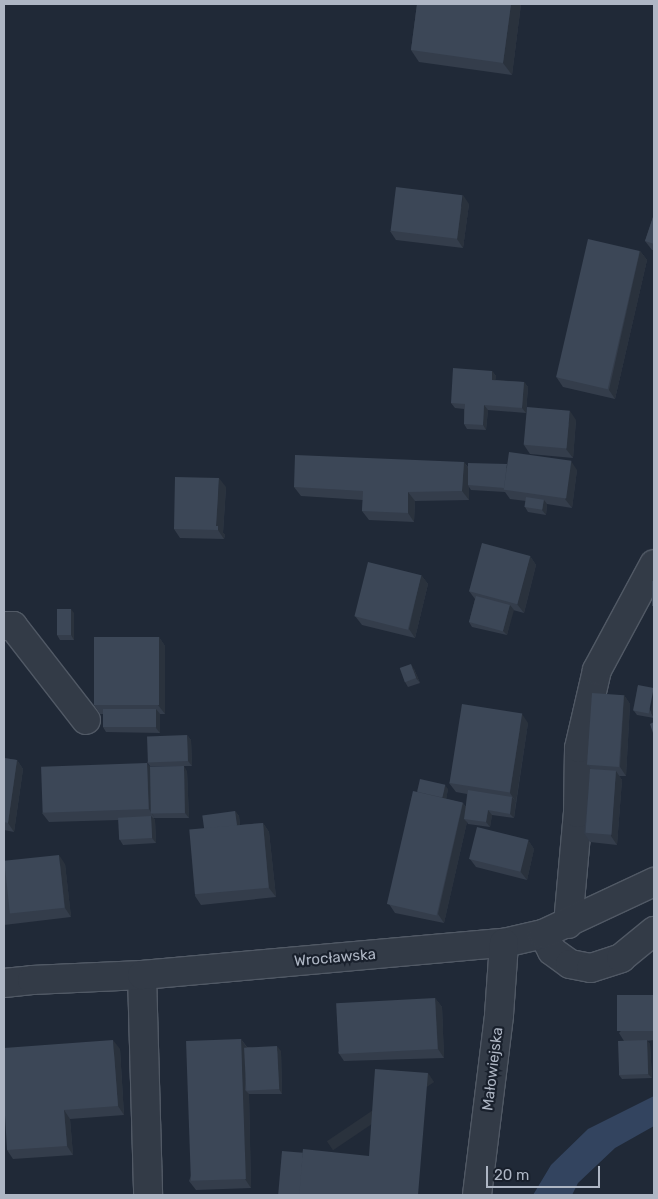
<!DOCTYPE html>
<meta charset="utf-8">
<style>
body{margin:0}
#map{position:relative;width:658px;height:1199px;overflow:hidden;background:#202937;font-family:Rubik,sans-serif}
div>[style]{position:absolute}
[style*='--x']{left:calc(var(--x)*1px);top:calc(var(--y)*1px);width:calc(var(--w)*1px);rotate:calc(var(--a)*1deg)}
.water>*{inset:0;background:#33445f}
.roads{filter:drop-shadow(1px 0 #515965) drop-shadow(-1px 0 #515965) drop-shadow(0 1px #515965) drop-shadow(0 -1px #515965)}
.minor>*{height:28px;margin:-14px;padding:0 14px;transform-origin:14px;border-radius:14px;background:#333b47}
.wall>*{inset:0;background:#343d4b}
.shaded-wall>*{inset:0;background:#2a323d;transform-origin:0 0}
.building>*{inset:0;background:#3c4757;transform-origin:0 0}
span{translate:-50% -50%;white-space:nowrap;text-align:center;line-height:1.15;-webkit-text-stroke:4.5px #19202c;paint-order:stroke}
.street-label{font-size:15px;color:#aeb6c4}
.frame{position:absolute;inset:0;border:5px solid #aeb6c4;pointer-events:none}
.scale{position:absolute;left:486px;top:1166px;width:114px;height:22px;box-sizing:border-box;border:2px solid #aeb6c4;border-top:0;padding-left:6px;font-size:15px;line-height:18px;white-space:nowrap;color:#aeb6c4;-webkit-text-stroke:4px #19202c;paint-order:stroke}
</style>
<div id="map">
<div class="water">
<div style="clip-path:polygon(654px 1096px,654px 1126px,615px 1148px,578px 1183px,572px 1195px,533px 1195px,551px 1165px,588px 1129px)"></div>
</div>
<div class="roads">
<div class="minor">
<div style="--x:4;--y:626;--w:9;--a:0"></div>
<div style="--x:13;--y:626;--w:119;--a:52.2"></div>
<div style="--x:568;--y:924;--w:111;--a:-84.9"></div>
<div style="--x:578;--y:813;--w:65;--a:-89.1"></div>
<div style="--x:579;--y:748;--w:80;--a:-77"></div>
<div style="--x:597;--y:670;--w:120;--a:-61.7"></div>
<div style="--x:543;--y:934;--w:19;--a:62"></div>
<div style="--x:552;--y:951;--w:22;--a:36"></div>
<div style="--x:570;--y:964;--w:21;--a:11"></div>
<div style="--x:591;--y:968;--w:32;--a:-18"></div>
<div style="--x:621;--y:958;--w:43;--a:-39.3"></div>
<div style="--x:142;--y:975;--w:220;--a:88.4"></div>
<div style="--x:4;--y:983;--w:28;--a:-6"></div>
<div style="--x:32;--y:980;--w:110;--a:-2.6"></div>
<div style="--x:142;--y:975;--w:363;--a:-5.1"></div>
<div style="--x:504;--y:943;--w:40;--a:-13"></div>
<div style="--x:543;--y:934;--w:123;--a:-25.1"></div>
<div style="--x:477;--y:1195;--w:181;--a:-83"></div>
<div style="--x:499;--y:1015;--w:72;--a:-86"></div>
</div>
</div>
<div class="wall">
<div style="clip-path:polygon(417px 4px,521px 4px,512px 75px,419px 62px,411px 50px)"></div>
<div style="clip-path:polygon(469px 204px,463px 248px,396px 240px,390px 231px)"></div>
<div style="clip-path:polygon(654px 214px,654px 250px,652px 250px,645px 241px)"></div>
<div style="clip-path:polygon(640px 251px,647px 260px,615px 399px,563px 387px,557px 378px)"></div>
<div style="clip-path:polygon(492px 371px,496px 376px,495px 380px,524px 382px,528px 387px,526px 413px,488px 410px,486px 430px,467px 429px,464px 424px,464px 409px,455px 408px,451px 403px)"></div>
<div style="clip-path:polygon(576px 420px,573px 458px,530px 454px,524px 445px)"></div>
<div style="clip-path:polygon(464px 462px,468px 467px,577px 470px,572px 508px,547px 504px,546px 515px,528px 512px,525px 507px,526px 501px,510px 499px,505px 492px,471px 490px,469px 487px,469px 500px,415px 501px,414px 522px,369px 520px,362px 511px,363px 500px,301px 496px,294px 487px)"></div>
<div style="clip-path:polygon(226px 487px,223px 533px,225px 535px,224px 539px,180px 538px,174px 529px)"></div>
<div style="clip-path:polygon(530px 556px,536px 565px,524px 613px,513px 610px,507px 635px,472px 627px,469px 622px,475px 599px,469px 591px)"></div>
<div style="clip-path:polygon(421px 575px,428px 584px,415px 638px,362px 625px,355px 616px)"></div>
<div style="clip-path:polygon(74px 613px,74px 640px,60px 640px,57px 635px)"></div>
<div style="clip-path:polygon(159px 637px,165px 646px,165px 714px,160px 714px,160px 733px,106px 732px,103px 727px,103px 714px,100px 714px,94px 705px)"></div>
<div style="clip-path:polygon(414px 669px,420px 683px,408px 687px,405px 682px)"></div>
<div style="clip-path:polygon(638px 685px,654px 718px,637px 715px,634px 711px)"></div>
<div style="clip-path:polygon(624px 695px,630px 704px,626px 776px,619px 776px,622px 780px,617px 845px,590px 842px,584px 833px,591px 769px,588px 765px)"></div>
<div style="clip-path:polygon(528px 723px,514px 818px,492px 815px,490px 827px,468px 824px,467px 822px,444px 923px,395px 913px,389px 904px,417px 792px,448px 789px,446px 799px,463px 803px,466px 807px,467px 794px,456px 792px,449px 783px)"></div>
<div style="clip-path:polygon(187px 735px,191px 740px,192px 766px,150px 766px,147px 762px)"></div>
<div style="clip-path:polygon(4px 758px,17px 760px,23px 769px,14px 832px,4px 830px)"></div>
<div style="clip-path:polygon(147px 763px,150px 767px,187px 771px,189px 818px,153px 818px,155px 820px,156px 843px,123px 845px,120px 840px,119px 820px,49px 822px,42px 813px)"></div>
<div style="clip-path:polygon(235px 811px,239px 816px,240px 825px,263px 823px,269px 832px,276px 897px,201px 905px,195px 896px,203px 829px)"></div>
<div style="clip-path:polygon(528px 840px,534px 849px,527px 880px,476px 867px,470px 859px)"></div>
<div style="clip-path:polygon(4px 861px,65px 864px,71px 917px,4px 925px)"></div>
<div style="clip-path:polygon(654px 995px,654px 1040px,647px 1041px,650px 1044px,652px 1078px,622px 1079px,619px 1075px,624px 1041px,619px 1033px)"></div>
<div style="clip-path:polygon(435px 998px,442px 1007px,444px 1058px,344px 1061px,338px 1052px)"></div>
<div style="clip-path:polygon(241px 1039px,247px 1047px,281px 1051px,282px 1094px,249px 1094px,251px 1188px,196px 1190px,189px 1181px)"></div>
<div style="clip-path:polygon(120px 1049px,124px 1115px,70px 1119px,73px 1155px,13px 1159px,7px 1150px)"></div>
</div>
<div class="shaded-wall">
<div style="clip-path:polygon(511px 4px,521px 4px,512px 75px,503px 63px)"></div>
<div style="clip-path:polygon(463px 195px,469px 204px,463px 248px,457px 239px)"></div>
<div style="clip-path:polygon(640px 251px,647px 260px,615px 399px,609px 390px)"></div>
<div style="clip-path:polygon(492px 371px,496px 376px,495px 385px,492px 380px)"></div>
<div style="clip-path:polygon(524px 382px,528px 387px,526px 413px,522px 408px)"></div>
<div style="clip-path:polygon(484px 405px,488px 410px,486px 430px,483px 425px)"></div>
<div style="clip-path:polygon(570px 411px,576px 420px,573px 458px,566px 449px)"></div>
<div style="clip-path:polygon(571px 461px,577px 470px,572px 508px,565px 499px)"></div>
<div style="clip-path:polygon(464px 462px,470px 471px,468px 485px,469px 487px,469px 500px,462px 491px)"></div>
<div style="clip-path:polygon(219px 478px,226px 487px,223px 533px,225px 535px,224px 539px,218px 530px,216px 526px)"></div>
<div style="clip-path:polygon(408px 492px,415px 501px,414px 522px,408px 513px)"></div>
<div style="clip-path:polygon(544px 500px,547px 504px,546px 515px,542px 510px)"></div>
<div style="clip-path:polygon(530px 556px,536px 565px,524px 613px,517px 604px)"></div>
<div style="clip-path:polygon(421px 575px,428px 584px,415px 638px,409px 629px)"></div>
<div style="clip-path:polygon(510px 605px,514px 610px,507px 635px,503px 631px)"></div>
<div style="clip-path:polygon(71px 609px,74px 613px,74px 640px,71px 635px)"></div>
<div style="clip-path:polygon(159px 637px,165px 646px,165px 714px,158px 705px)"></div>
<div style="clip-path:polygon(411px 664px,414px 669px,420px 683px,416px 678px)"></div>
<div style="clip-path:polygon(654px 690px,654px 718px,651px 713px)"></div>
<div style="clip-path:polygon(624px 695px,630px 704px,626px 776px,620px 767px)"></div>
<div style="clip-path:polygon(156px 709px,160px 714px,160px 733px,156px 728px)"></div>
<div style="clip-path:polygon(522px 714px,528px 723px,516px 802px,510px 793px)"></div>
<div style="clip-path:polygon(187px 735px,191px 740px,192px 766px,188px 761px)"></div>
<div style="clip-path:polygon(17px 760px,23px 769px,14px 832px,8px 823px)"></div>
<div style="clip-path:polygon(147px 763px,154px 772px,152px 814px,155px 818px,149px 809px)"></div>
<div style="clip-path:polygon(184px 766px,187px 771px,189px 818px,185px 813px)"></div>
<div style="clip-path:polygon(616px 771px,622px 780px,617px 845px,611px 836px)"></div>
<div style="clip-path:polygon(445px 785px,448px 789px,445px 806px,441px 801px)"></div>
<div style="clip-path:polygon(512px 797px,516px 802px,514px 818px,510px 814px)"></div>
<div style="clip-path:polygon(463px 803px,469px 812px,464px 819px,467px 822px,444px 923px,438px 914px)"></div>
<div style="clip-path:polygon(488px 810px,492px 815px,490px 827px,486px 822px)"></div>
<div style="clip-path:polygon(235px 811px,239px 816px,241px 835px,237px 830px)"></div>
<div style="clip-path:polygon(151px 816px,155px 820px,156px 843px,152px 838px)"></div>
<div style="clip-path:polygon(263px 823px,269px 832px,276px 897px,269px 888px)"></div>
<div style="clip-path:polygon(528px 840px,534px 849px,527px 880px,520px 871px)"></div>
<div style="clip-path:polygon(59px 855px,65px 864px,71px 917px,65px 908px)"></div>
<div style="clip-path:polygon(435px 998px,442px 1007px,444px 1058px,438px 1049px)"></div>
<div style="clip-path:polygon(241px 1039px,247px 1048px,245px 1090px,249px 1094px,251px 1188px,245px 1179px)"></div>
<div style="clip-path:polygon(113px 1040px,120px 1049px,124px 1115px,118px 1106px)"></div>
<div style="clip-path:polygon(647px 1040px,650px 1044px,652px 1078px,648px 1074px)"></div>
<div style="clip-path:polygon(277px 1046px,281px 1051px,282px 1094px,279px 1089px)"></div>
<div style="left:428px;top:1073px;width:11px;height:122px;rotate:56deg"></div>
<div style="clip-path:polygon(64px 1110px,70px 1119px,73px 1155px,67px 1146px)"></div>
</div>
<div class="building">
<div style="clip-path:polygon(417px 4px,511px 4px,503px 63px,411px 50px)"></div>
<div style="left:396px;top:187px;width:67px;height:44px;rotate:7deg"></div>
<div style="clip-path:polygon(654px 214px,654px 244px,645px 241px)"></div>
<div style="left:588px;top:239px;width:53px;height:142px;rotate:13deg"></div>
<div style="clip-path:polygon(453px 368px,492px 371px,492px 380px,524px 382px,522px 408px,484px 405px,483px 425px,464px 424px,465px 404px,451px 403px)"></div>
<div style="left:527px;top:407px;width:43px;height:38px;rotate:5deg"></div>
<div style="left:509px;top:452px;width:63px;height:38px;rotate:8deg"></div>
<div style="clip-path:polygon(295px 455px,464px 462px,462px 491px,408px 492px,408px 513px,362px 511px,363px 491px,294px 487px)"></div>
<div style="clip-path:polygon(468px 463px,507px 464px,504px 488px,468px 485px)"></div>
<div style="clip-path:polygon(175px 477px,219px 478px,216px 526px,218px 526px,218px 530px,174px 529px)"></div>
<div style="left:526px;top:497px;width:18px;height:10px;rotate:9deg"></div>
<div style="left:482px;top:543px;width:50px;height:50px;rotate:15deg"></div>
<div style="left:368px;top:562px;width:55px;height:56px;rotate:14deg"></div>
<div style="left:652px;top:581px;width:2px;height:25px"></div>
<div style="left:476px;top:596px;width:35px;height:27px;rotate:15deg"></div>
<div style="left:57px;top:609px;width:14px;height:26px"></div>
<div style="left:94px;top:637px;width:65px;height:68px"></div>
<div style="left:411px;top:664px;width:15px;height:12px;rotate:70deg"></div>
<div style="left:638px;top:685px;width:16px;height:26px;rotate:11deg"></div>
<div style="left:592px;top:693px;width:32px;height:72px;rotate:4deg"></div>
<div style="left:462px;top:704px;width:61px;height:80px;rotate:9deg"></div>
<div style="left:103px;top:709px;width:53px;height:18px"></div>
<div style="clip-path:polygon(654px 722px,654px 736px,650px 724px)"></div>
<div style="left:187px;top:735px;width:26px;height:40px;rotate:88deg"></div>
<div style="clip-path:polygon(4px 758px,17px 760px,8px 823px,4px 822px)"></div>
<div style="left:147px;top:763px;width:46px;height:106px;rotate:88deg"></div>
<div style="left:184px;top:766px;width:47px;height:34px;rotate:89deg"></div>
<div style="left:590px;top:769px;width:26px;height:64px;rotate:4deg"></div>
<div style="left:420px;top:779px;width:26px;height:13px;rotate:13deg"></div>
<div style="clip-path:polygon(468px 790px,512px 797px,510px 814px,488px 810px,486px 822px,464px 819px)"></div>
<div style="left:413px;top:791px;width:51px;height:116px;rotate:13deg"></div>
<div style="left:235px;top:811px;width:15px;height:33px;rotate:82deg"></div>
<div style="left:151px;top:816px;width:22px;height:33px;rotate:87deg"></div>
<div style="left:263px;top:823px;width:65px;height:74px;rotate:85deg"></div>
<div style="left:477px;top:827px;width:53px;height:33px;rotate:14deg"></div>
<div style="left:59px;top:855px;width:53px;height:55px;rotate:84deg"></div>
<div style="left:654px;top:995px;width:36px;height:37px;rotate:90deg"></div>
<div style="left:435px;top:998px;width:51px;height:99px;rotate:87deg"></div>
<div style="left:241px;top:1039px;width:140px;height:55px;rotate:88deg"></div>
<div style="clip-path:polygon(113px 1040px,118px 1106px,64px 1110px,67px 1146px,7px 1150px,4px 1098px,4px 1048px)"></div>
<div style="left:647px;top:1040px;width:34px;height:29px;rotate:88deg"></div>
<div style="left:277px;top:1046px;width:43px;height:33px;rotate:87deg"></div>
<div style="clip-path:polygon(375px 1069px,428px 1073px,418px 1195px,298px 1195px,303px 1149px,369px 1156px)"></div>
<div style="left:282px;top:1151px;width:21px;height:44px;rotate:5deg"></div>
</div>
<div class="street-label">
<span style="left:335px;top:958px;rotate:-5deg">Wrocławska</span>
<span style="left:493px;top:1069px;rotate:-83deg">Małowiejska</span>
</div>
<div class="frame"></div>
<div class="scale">20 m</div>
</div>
